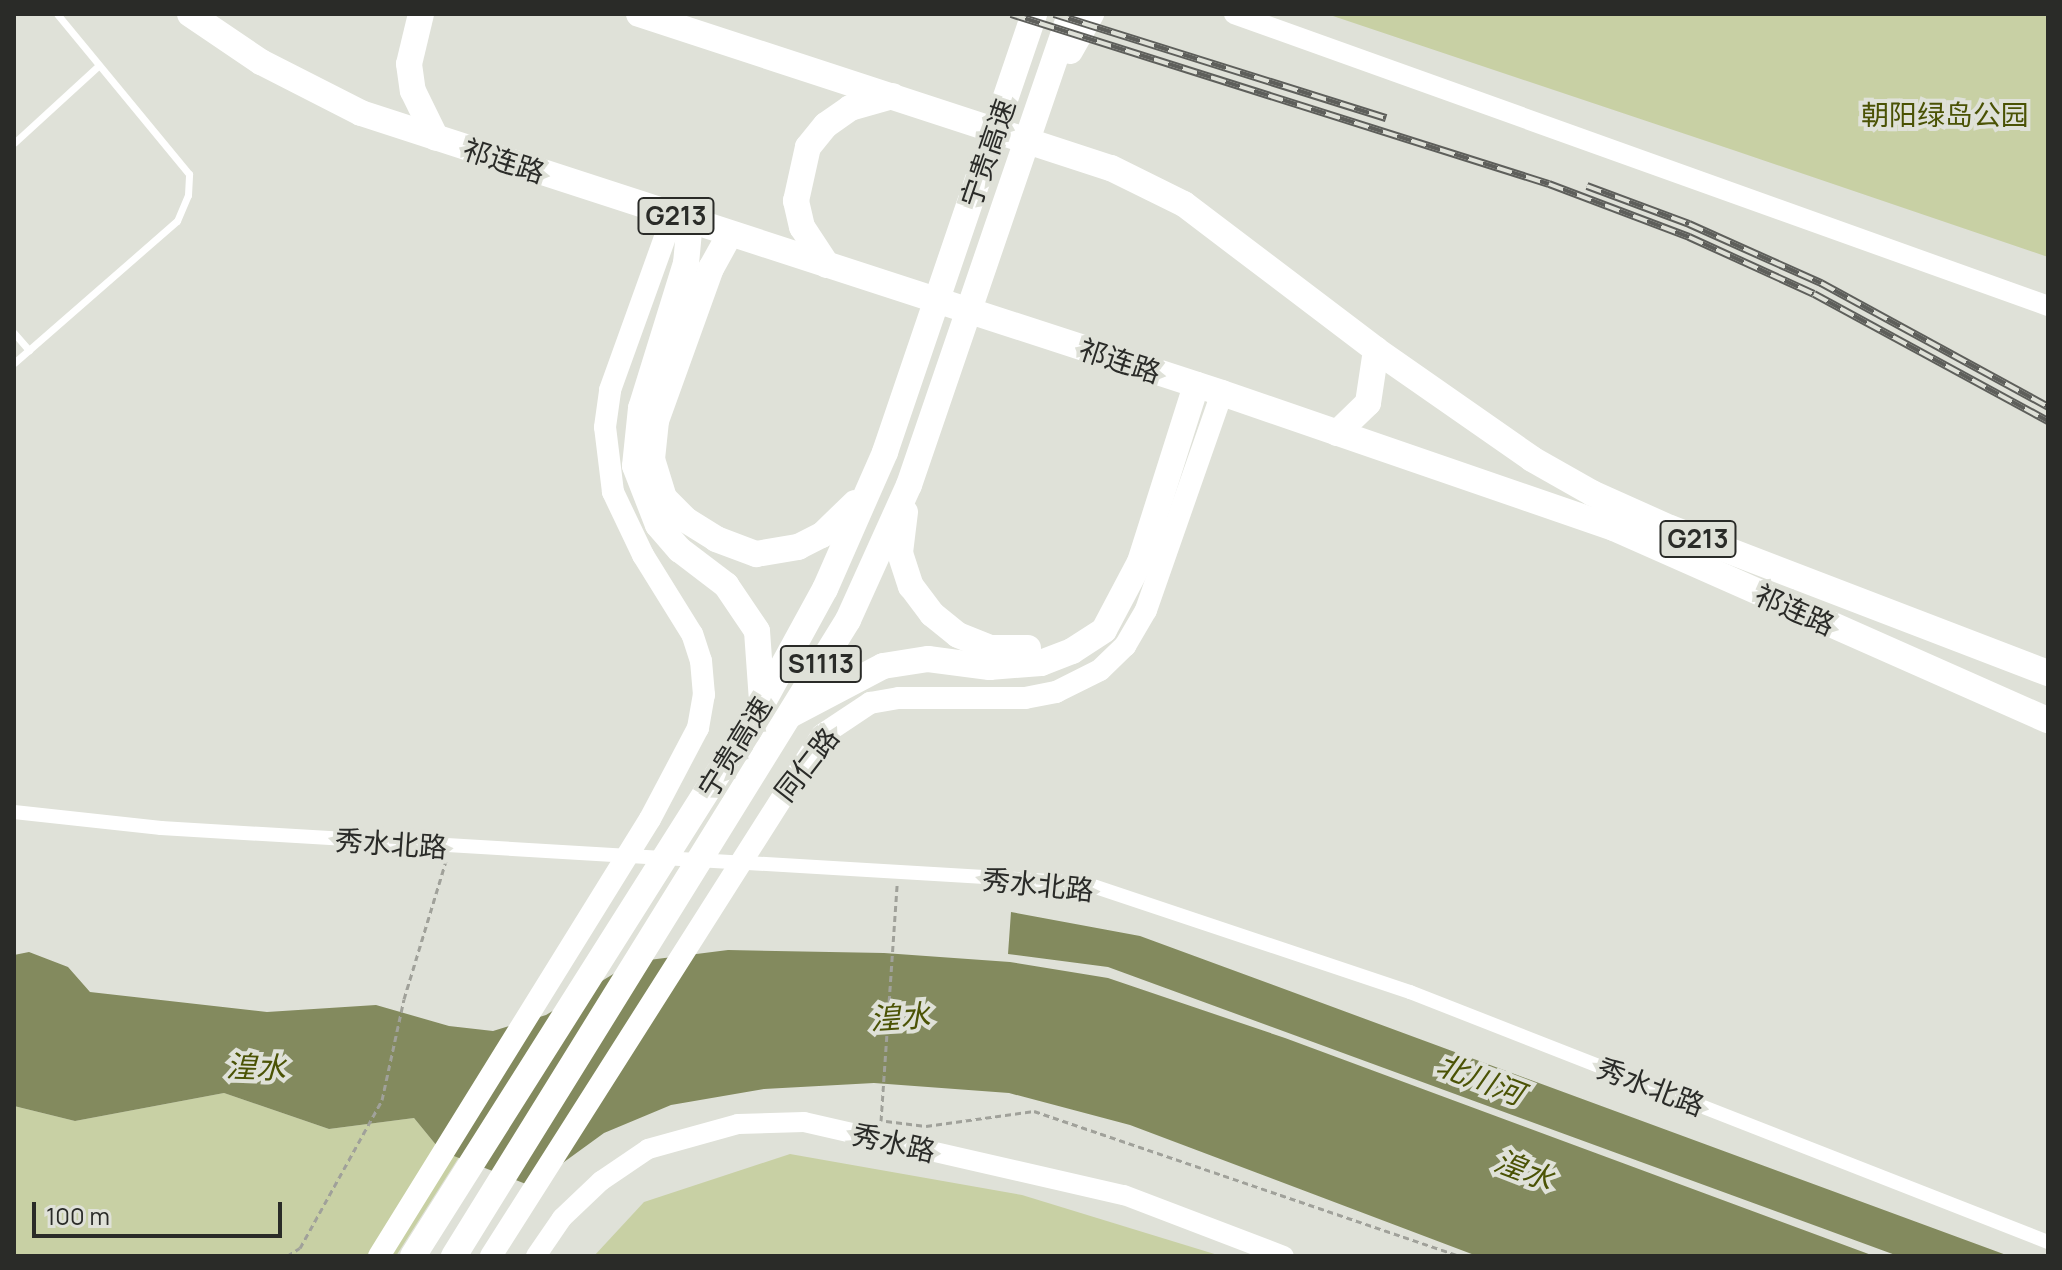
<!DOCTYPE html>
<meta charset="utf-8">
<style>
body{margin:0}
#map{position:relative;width:2062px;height:1270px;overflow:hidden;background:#dfe1d8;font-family:Manrope,"Noto Sans SC",sans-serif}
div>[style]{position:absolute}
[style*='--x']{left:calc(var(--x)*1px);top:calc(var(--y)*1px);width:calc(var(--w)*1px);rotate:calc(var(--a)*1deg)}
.green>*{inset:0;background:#c8d0a4}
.water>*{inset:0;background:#838a5e}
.path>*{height:3px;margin-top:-1.5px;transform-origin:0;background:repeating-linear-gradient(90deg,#a0a19a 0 6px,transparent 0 10px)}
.lane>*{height:7px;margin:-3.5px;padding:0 3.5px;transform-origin:3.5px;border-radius:3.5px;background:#fff}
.street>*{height:14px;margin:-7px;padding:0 7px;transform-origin:7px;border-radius:7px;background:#fff}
.secondary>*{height:20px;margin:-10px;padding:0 10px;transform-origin:10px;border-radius:10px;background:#fff}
.primary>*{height:22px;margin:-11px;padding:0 11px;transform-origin:11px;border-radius:11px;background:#fff}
.highway>*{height:26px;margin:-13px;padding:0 13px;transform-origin:13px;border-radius:13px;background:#fff}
.rail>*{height:8px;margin-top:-4px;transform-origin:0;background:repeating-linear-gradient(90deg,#dfe1d8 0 15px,#5e5f5b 0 30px);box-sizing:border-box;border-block:2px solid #5e5f5b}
span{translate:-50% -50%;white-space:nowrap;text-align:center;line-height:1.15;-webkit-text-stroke:8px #dfe1d8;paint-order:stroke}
.shield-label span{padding:2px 6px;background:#dfe1d8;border:2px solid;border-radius:6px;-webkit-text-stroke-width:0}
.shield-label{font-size:26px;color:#2a2b28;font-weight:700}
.park-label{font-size:28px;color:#4a5204}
.street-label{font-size:28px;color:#2a2b28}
.water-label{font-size:30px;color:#4b5305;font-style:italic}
.frame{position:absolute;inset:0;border:16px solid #2a2b28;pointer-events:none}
.scale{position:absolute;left:32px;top:1202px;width:250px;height:36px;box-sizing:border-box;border:4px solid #2a2b28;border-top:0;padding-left:10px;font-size:24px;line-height:28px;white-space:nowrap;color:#2a2b28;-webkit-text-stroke:6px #dfe1d8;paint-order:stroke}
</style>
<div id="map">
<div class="green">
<div style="clip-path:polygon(1327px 14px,2048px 14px,2048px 257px,1736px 151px)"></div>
<div style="clip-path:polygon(224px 1093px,329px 1129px,414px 1118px,441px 1151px,459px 1157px,396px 1256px,14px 1256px,14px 1106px,75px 1121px)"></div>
<div style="clip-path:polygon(790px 1154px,1022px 1195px,1221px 1256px,594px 1256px,644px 1202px)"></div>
</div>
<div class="water">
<div style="clip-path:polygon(1011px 912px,1140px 936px,2009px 1256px,1898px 1256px,1108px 967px,1008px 954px)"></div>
<div style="clip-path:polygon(728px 950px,884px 953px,1010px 962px,1108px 978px,1285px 1038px,1874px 1256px,1477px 1256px,1130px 1125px,1009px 1093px,874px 1083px,764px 1089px,671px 1105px,604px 1133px,531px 1186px,441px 1151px,414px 1118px,329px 1129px,224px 1093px,75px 1121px,14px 1106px,14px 955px,29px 952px,68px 967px,90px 992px,267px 1012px,376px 1005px,449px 1026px,493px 1031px,546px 1015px,633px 962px)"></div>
</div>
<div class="path">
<div style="--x:881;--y:1121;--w:237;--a:-86.1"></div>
<div style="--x:886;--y:1121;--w:40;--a:7.1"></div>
<div style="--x:926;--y:1126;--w:109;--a:-7.9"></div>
<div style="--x:1034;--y:1111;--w:451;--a:18.8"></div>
<div style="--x:287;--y:1256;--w:15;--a:-32"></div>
<div style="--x:300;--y:1248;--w:169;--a:-61"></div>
<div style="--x:382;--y:1100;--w:103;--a:-77.7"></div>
<div style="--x:404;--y:999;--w:144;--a:-73.1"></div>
</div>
<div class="lane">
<div style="--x:14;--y:143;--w:115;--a:-42.5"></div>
<div style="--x:14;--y:333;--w:23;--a:49"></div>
<div style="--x:14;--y:363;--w:216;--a:-41.1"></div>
<div style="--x:177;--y:221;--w:28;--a:-67"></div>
<div style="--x:188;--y:195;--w:21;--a:-87"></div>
<div style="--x:189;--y:174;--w:207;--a:-129.5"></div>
</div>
<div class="street">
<div style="--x:14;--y:812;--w:148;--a:6.2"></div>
<div style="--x:161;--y:828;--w:925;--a:3.41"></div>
<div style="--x:1084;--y:883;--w:344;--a:18.5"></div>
<div style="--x:1410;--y:992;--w:685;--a:21.4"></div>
</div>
<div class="secondary">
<div style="--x:1234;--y:14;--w:865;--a:19.73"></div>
<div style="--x:536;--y:1256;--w:46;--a:-55.6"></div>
<div style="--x:562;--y:1218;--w:54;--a:-43.5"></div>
<div style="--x:601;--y:1181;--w:57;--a:-34.2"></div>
<div style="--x:648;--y:1149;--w:93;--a:-15.5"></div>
<div style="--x:738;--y:1124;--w:66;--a:-1.7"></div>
<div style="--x:804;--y:1122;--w:328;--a:12.9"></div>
<div style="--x:1124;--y:1195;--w:171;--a:20.9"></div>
</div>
<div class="primary">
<div style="--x:379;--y:1256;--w:514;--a:-58.2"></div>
<div style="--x:650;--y:819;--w:103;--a:-62.2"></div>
<div style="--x:698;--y:728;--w:34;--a:-80"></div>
<div style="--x:704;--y:695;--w:34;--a:-95"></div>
<div style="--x:701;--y:661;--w:28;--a:-108"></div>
<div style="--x:692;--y:634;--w:93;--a:-121.8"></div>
<div style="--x:643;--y:555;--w:70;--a:-115.5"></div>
<div style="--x:613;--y:492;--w:65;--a:-97"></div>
<div style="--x:605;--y:427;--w:37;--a:-82"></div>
<div style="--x:610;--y:390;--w:186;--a:-70.2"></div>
<div style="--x:491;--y:1256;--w:617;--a:-57.57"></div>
<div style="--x:822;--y:735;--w:58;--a:-33.7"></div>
<div style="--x:870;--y:703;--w:29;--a:-10"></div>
<div style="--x:899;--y:698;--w:126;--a:0"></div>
<div style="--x:1025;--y:698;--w:32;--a:-11"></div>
<div style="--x:1056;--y:692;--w:49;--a:-26.6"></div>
<div style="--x:1100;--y:670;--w:35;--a:-44"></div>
<div style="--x:1125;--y:646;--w:42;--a:-59.7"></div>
<div style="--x:1146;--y:610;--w:230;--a:-70.7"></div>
</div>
<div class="highway">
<div style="--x:190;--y:14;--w:86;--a:34.1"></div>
<div style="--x:261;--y:62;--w:112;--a:27"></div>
<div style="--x:361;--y:113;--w:905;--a:18.01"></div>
<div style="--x:1222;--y:393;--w:415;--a:19"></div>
<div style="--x:1614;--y:528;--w:475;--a:23.9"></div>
<div style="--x:421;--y:14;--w:51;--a:103.5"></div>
<div style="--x:409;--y:64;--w:27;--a:82"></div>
<div style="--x:413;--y:91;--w:52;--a:63.9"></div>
<div style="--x:639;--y:14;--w:496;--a:18.1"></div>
<div style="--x:1111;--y:168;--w:81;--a:26.3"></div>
<div style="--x:1184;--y:204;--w:241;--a:37.2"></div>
<div style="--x:1376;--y:350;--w:190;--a:34.9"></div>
<div style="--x:1532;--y:459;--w:69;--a:29.5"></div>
<div style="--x:1592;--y:493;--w:85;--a:24.2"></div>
<div style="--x:1670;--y:528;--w:405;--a:21"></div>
<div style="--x:1070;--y:51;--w:43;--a:-60.4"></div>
<div style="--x:690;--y:221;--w:42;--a:95.4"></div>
<div style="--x:686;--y:263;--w:152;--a:107.2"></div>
<div style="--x:641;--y:408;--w:58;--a:95.9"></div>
<div style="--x:635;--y:466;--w:63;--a:68.7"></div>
<div style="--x:658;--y:525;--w:33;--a:49"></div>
<div style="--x:680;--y:550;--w:58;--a:37.3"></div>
<div style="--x:726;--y:585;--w:55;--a:56"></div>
<div style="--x:757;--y:631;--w:69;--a:85.9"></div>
<div style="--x:730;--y:234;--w:39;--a:119"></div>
<div style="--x:711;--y:268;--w:163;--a:109.8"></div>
<div style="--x:656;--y:421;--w:38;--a:96"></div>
<div style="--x:652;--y:459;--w:41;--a:72.9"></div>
<div style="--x:664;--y:498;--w:31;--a:45"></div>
<div style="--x:686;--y:520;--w:36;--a:32"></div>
<div style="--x:716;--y:539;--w:43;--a:20.6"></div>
<div style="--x:756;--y:554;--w:43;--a:-9.5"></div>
<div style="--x:798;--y:547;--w:27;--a:-27"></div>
<div style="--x:822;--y:535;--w:46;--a:-44.1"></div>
<div style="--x:827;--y:265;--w:45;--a:-123.3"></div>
<div style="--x:802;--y:227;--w:27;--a:-103"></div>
<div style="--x:796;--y:201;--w:55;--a:-77.5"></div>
<div style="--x:808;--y:147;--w:28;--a:-51"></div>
<div style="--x:826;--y:125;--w:29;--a:-35"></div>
<div style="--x:850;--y:108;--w:44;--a:-15.9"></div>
<div style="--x:1337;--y:433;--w:43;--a:-44.1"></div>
<div style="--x:1368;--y:403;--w:54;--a:-81.4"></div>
<div style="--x:905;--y:512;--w:41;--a:97"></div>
<div style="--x:900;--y:553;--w:35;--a:72"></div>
<div style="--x:911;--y:586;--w:35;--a:53"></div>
<div style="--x:932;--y:614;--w:33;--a:39"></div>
<div style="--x:958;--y:635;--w:35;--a:22"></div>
<div style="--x:991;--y:648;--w:37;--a:0"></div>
<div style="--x:792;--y:714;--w:103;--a:-27.8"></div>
<div style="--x:883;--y:666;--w:46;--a:-8.8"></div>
<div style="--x:928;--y:659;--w:62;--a:7.5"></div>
<div style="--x:989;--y:667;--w:52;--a:-4.4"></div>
<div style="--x:1041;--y:663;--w:33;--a:-21"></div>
<div style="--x:1072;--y:651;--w:38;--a:-33"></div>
<div style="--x:1104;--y:630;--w:77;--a:-62.1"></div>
<div style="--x:1140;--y:562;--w:186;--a:-72.4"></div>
<div style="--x:413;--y:1256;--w:653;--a:-57.7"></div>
<div style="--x:762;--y:704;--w:131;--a:-61.3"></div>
<div style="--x:825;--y:589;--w:150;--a:-66.3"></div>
<div style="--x:885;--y:452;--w:463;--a:-71.2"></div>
<div style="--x:454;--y:1256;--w:748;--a:-58.22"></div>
<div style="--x:848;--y:620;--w:148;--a:-65.7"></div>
<div style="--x:909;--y:485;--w:498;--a:-71.1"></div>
</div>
<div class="rail">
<div style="--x:1011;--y:14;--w:564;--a:17.54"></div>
<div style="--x:1549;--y:184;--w:150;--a:20.7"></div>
<div style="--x:1689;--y:237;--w:137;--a:24.5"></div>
<div style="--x:1814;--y:294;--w:266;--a:28.5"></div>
<div style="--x:1054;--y:14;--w:348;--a:17.4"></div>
<div style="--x:1587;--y:186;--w:109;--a:20.4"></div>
<div style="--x:1689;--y:224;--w:145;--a:24.1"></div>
<div style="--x:1821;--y:283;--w:259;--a:28.6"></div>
</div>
<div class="shield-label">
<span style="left:676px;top:216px">G213</span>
<span style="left:1698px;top:539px">G213</span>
<span style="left:821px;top:664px">S1113</span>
</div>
<div class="park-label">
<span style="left:1945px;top:114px">朝阳绿岛公园</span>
</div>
<div class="street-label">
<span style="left:987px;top:153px;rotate:-71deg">宁贵高速</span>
<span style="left:504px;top:160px;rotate:18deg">祁连路</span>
<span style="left:1120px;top:360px;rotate:18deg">祁连路</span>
<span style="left:1795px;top:609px;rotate:24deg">祁连路</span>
<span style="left:734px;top:747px;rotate:-58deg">宁贵高速</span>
<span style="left:806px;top:764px;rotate:-52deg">同仁路</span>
<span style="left:391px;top:843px;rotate:4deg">秀水北路</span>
<span style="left:1038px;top:884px;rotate:6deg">秀水北路</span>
<span style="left:1651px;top:1086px;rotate:21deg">秀水北路</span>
<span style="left:894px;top:1142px;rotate:13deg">秀水路</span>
</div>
<div class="water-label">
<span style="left:900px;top:1017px;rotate:-4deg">湟水</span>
<span style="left:256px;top:1067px;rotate:2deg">湟水</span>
<span style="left:1480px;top:1079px;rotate:21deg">北川河</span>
<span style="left:1524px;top:1170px;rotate:21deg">湟水</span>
</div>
<div class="frame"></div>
<div class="scale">100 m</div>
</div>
